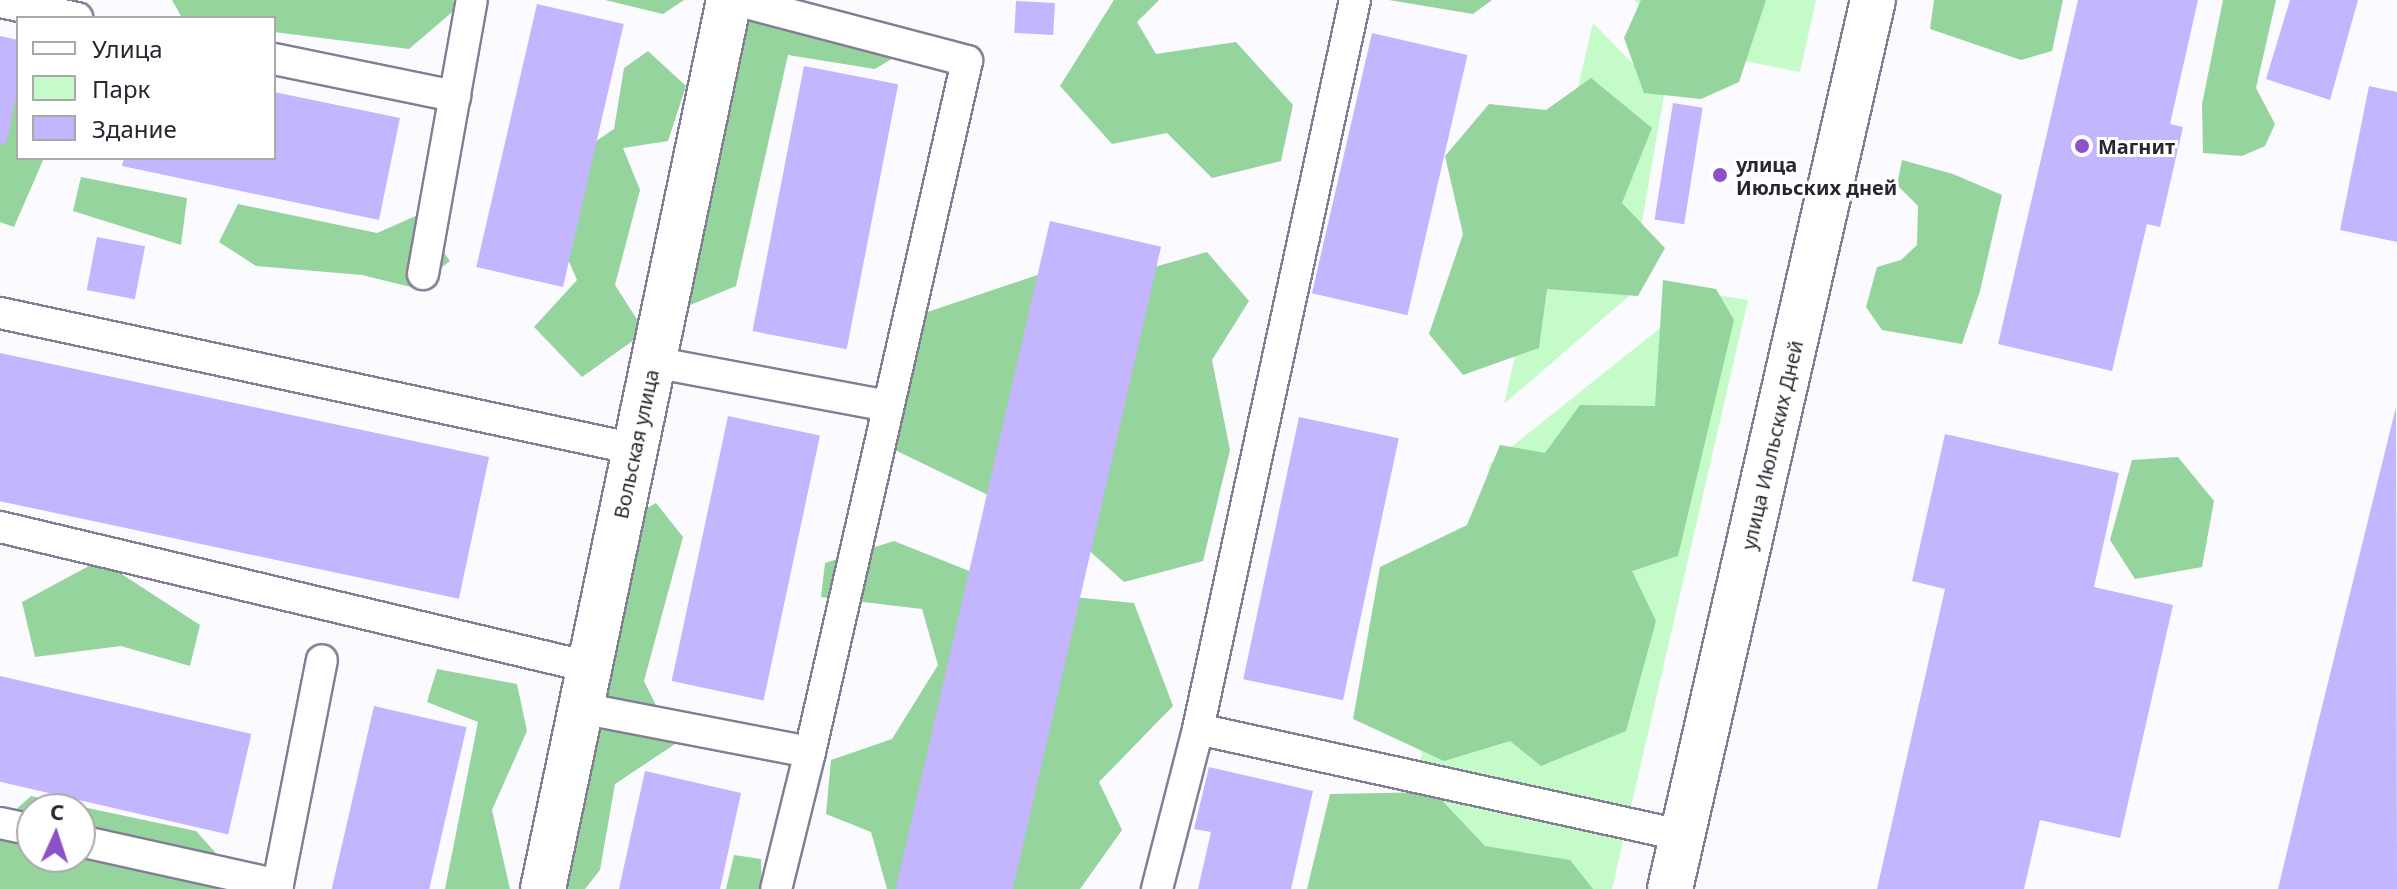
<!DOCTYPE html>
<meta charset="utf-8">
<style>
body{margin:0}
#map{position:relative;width:2397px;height:889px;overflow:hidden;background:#fbfaff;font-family:"Noto Sans",sans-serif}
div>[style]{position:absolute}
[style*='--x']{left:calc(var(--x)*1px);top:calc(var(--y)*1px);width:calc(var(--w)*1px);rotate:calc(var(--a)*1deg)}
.green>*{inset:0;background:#c4fbc9}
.forest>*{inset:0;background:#95d49c}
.building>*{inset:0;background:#c3b6ff;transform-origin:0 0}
.roads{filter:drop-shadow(2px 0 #827f95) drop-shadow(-2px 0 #827f95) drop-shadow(0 2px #827f95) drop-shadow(0 -2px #827f95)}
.service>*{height:30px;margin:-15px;padding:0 15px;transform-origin:15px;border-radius:15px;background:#fff}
.minor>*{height:44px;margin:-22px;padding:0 22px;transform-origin:22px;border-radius:22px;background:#fff}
.tertiary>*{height:44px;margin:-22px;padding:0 22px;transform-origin:22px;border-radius:22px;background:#fff}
.dots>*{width:22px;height:22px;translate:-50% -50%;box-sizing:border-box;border:4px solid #fff;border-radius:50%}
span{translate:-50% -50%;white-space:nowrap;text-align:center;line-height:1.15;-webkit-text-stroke:6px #fff;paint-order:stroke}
.poi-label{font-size:20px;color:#282730;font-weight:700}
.left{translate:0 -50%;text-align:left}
.street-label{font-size:20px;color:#282730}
.legend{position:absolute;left:16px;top:16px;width:260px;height:144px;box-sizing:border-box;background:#fff;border:2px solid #a9a9ac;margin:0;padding:10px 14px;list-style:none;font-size:24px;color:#282730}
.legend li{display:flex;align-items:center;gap:16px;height:40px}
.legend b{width:40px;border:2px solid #a9a9ac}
.north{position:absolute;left:16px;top:793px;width:80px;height:80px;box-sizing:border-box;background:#fff;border:2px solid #a9a9ac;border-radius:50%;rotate:3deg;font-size:22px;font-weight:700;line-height:32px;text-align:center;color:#282730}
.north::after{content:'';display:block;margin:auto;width:28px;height:36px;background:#8e52c8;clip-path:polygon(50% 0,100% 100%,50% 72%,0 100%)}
</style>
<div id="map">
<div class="green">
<div style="clip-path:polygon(1634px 0,1816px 0,1800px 72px,1688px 50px)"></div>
<div style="clip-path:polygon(1593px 23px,1664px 95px,1629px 296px,1504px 404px)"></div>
<div style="clip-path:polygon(1704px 293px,1748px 300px,1612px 889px,1390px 889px,1490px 464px)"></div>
</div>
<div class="forest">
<div style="clip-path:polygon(172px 0,453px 0,457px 8px,409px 49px,274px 32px,274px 18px,182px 18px)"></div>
<div style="clip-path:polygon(605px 0,684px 0,663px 14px)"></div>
<div style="clip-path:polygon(769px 0,900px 54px,875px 69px,788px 55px,736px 286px,676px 311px,716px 23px)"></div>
<div style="clip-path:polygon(1114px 0,1159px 0,1137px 22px,1156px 54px,1236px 42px,1293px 105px,1281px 161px,1212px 178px,1167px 133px,1112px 144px,1060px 86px)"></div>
<div style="clip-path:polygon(1389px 0,1492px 0,1473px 14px)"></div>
<div style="clip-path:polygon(1641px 0,1766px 0,1739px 82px,1701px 99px,1644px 93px,1624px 38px)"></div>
<div style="clip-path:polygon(1934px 0,2063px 0,2052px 51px,2021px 60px,1930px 29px)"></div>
<div style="clip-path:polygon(2223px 0,2276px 0,2256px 88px,2275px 124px,2265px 146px,2242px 156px,2203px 153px,2202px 104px)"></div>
<div style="clip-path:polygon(648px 51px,686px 86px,668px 141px,623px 148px,640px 190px,615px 285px,645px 332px,582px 377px,534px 327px,577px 280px,551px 220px,568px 160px,614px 129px,624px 68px)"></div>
<div style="clip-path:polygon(1591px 78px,1652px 128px,1622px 203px,1665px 248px,1638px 296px,1547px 289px,1539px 348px,1463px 375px,1429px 334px,1463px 234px,1445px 156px,1489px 104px,1546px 110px)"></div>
<div style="clip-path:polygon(18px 84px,18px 158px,44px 158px,14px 227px,0 222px,0 101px)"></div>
<div style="clip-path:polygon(1902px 160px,1953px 174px,2002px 195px,1980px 291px,1962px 344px,1882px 330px,1866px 307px,1877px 267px,1901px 260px,1917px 245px,1918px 206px,1897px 185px)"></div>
<div style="clip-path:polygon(81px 177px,187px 198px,181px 245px,73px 211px)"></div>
<div style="clip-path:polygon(238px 204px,377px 233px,418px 215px,450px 261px,415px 288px,362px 275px,256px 266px,219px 242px)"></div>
<div style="clip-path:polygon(1207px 252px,1249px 301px,1212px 360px,1230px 450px,1203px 561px,1124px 582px,1073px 536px,868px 437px,895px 323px,1082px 260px,1123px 276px)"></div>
<div style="clip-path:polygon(1663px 280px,1716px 289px,1734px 320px,1678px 556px,1632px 571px,1656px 621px,1626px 731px,1541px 766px,1510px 741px,1444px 761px,1353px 719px,1380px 567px,1467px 525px,1500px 445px,1545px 453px,1580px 405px,1655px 406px)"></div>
<div style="clip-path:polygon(2178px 457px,2214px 501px,2202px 567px,2135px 579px,2110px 540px,2132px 460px)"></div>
<div style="clip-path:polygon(656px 503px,683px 537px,644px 681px,675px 744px,615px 784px,600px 870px,585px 889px,523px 889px,609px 530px)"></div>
<div style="clip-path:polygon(894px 541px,1022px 592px,1134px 603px,1173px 706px,1099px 782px,1122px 830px,1080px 889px,887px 889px,871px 832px,826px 814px,831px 760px,892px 739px,938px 665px,922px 609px,821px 597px,825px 563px)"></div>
<div style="clip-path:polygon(100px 560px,200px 625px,190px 666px,121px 646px,35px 657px,22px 602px)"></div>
<div style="clip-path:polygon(437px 669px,517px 684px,527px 731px,492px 810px,510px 889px,445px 889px,478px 722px,427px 702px)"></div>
<div style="clip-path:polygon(1434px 792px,1485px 846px,1570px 860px,1593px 889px,1307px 889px,1330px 794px)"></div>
<div style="clip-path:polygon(evenodd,31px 796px,196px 831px,222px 860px,214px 889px,0 889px,0 824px,31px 796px,32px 809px,80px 809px,80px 857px,32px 857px,32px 809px)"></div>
<div style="clip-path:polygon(734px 855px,761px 859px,762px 889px,726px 889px)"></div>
</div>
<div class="building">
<div style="clip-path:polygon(2078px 0,2198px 0,2170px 124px,2183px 127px,2160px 227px,2147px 224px,2112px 371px,1998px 344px)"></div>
<div style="clip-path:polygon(2290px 0,2358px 0,2330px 100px,2266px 79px)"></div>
<div style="left:1016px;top:1px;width:39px;height:32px;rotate:3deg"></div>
<div style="left:537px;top:4px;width:89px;height:270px;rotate:13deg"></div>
<div style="left:1372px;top:33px;width:98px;height:267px;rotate:13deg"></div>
<div style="clip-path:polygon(0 36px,18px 40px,18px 88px,6px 144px,0 143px)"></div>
<div style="left:804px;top:66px;width:96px;height:270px;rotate:11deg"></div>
<div style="clip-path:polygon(2369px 86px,2397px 92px,2397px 242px,2340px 230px)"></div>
<div style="clip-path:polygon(274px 92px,400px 118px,379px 220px,122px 166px,124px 158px,274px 158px)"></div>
<div style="left:1673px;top:103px;width:30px;height:118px;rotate:9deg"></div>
<div style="left:1050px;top:221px;width:114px;height:685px;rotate:13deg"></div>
<div style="left:97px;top:237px;width:49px;height:54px;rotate:11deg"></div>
<div style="left:0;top:353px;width:500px;height:145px;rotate:12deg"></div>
<div style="clip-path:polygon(2396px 407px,2397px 889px,2278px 889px,2317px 727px)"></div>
<div style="left:728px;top:416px;width:94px;height:271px;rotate:12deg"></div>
<div style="left:1299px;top:417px;width:102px;height:268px;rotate:12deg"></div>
<div style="clip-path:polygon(1945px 434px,2119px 473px,2094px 587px,2173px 605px,2120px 838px,2040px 820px,2024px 889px,1877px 889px,1945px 589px,1912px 581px)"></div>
<div style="left:0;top:676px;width:258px;height:103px;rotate:13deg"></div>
<div style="left:374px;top:706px;width:95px;height:188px;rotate:13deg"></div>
<div style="clip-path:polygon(1209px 767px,1313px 791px,1291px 889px,1198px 889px,1211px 832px,1194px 829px)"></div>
<div style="clip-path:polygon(645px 771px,741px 793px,720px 889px,619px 889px)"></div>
</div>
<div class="roads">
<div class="service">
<div style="--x:735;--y:0;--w:240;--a:14.7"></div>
<div style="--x:967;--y:61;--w:709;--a:102.8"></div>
<div style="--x:0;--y:2;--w:79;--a:11.7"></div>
<div style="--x:274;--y:59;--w:185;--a:11.6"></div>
<div style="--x:423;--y:274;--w:278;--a:-79.9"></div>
<div style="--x:0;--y:313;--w:649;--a:12.09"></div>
<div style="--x:653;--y:362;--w:239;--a:10.6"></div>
<div style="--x:0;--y:527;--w:605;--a:13.37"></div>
<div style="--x:581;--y:708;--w:233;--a:10.9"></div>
<div style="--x:810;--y:752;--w:141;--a:103.9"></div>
<div style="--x:1198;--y:729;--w:746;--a:-77.85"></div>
<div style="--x:0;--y:823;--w:33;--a:12"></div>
<div style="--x:80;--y:841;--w:203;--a:12.5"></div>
<div style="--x:277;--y:889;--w:233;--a:-78.9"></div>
<div style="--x:1157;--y:889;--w:165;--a:-75.6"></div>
<div style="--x:1198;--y:729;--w:495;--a:12.4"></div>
</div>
<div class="minor">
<div style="--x:543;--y:889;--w:908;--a:-78.18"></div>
</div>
<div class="tertiary">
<div style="--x:1670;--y:889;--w:912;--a:-77.14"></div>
</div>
</div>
<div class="dots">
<div style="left:2082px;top:146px;background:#8e52c8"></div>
<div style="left:1720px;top:175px;background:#8e52c8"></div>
</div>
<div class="poi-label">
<span class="left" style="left:2098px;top:146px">Магнит</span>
<span class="left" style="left:1736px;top:176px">улица<br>Июльских дней</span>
</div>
<div class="street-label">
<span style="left:636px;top:444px;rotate:-78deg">Вольская улица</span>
<span style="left:1772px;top:445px;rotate:-77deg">улица Июльских Дней</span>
</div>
<ul class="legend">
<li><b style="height:10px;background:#fff"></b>Улица</li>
<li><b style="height:22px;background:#c4fbc9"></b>Парк</li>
<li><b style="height:22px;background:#c3b6ff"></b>Здание</li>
</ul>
<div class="north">С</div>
</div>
